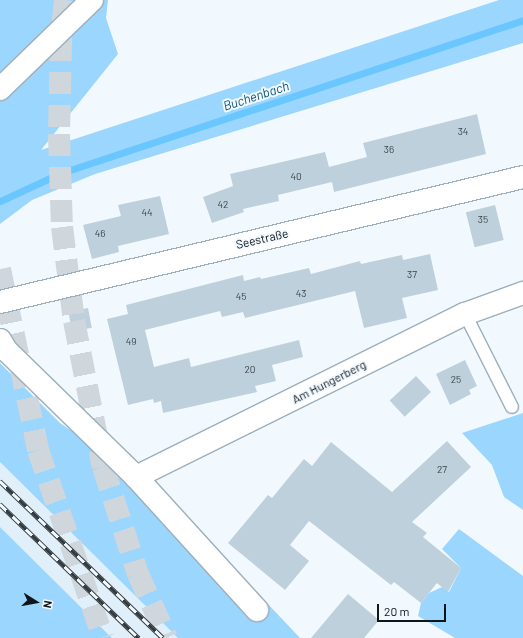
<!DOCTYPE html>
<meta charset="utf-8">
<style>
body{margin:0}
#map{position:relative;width:523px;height:638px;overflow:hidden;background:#f1f9fe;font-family:Barlow,sans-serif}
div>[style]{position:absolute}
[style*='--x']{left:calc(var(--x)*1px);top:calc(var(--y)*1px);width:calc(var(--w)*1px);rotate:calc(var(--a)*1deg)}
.built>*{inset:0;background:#e0eff9}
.green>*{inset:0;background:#9ad6fd}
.stream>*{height:7px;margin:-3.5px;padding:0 3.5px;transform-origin:3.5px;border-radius:3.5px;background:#6ac6fe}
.building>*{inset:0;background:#bdd0dc;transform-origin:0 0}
.trunk-tunnel>*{height:22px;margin-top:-11px;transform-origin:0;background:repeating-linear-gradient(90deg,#cfd7dc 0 22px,transparent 0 33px)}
.roads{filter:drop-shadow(1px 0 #9dafbc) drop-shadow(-1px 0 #9dafbc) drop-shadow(0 1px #9dafbc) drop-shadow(0 -1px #9dafbc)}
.service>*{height:12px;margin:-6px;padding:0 6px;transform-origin:6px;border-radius:6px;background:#fff}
.minor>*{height:22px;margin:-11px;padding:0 11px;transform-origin:11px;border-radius:11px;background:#fff}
.tertiary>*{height:22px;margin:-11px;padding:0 11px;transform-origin:11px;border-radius:11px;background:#fff}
.rail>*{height:4.5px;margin-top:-2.25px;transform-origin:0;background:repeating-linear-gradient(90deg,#f1f9fe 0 9px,#333a3e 0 18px);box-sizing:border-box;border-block:1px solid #333a3e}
span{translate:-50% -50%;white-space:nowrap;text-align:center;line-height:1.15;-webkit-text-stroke:4px #f1f9fe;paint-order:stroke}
.number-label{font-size:10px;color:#3a444a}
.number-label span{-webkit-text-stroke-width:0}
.street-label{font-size:12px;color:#0f161a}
.water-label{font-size:13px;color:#0d567a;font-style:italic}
.north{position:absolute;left:16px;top:582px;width:40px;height:40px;-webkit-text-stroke:3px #f1f9fe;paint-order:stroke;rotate:101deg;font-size:11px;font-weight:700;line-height:16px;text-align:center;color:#0f161a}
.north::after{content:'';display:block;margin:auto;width:14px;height:18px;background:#0f161a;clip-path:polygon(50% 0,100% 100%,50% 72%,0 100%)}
.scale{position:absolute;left:377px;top:604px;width:69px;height:18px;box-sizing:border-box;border:2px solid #0f161a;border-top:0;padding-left:5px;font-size:12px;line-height:14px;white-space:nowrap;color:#0f161a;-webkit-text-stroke:3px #f1f9fe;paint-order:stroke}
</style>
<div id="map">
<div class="built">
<div style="clip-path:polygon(0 462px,74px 535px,178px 638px,112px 638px,0 527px)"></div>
</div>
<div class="green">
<div style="clip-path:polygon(0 0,108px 0,106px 18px,118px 54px,41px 150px,499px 0,523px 0,523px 43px,95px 174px,32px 200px,0 224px)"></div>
<div style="clip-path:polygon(0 363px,60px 423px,160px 490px,300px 638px,178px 638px,0 462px)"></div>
<div style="clip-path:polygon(523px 413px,523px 510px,504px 497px,492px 465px,462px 433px)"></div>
<div style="clip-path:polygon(0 527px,112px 638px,0 638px)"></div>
<div style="clip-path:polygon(459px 529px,523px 576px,523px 638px,455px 638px,418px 616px,421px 603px,429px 593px,442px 587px,449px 592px,461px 568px,442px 549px)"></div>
</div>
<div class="stream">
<div style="--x:0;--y:201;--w:67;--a:-24.7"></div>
<div style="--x:61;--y:173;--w:487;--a:-18.3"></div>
</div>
<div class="building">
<div style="clip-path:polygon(477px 114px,486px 154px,334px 192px,332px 182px,278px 195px,279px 201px,243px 209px,244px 212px,212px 223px,203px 197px,233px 186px,230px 174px,325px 152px,329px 167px,367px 157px,363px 143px)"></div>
<div style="clip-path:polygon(160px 196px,169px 234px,118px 246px,119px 252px,92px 259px,83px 225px,121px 216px,118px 205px)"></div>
<div style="left:495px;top:205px;width:36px;height:30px;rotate:76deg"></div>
<div style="clip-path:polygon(430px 254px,438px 290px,402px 298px,407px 318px,364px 328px,355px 291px,245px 318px,243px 312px,222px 317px,220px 311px,145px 330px,154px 367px,189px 358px,191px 367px,299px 340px,303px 357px,272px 365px,276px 381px,255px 386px,257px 392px,163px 413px,161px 401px,154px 403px,153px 399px,128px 405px,107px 319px,128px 314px,126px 305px,243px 275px,244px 281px,260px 277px,261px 279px,309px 268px,311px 274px,360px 261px,361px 264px,402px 255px,403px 260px)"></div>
<div style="left:88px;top:308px;width:20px;height:20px;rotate:79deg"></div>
<div style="clip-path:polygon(465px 360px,477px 386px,469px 390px,471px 394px,450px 405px,436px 374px)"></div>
<div style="left:416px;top:376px;width:22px;height:36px;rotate:47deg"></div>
<div style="clip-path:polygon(447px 441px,471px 467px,412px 522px,427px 533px,423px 537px,461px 568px,448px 592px,437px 583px,421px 603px,394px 582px,391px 585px,309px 521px,290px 545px,309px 561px,285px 590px,228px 543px,268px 495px,272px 498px,304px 459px,312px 466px,331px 442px,392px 492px)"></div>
<div style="clip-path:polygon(348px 594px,379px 620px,364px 638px,311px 638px)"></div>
</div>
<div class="trunk-tunnel">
<div style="--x:65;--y:0;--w:39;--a:96"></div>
<div style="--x:61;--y:39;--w:95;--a:91.2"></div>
<div style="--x:59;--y:134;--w:93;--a:88.2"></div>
<div style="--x:62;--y:227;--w:95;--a:82.7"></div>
<div style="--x:74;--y:321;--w:149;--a:78.8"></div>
<div style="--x:103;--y:467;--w:113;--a:71.9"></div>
<div style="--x:138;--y:574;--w:70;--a:65.6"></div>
<div style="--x:0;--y:269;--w:185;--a:78.1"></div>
<div style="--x:38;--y:450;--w:199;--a:70.9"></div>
</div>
<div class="roads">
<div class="service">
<div style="--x:465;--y:314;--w:104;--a:63.2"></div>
</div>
<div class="minor">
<div style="--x:0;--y:302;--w:538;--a:-13.44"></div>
<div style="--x:0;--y:340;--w:12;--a:59"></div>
<div style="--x:6;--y:350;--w:182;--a:44.3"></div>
<div style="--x:136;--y:477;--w:367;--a:-26.4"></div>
<div style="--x:465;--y:314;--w:62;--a:-19.9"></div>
<div style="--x:136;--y:477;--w:180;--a:47.7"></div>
</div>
<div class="tertiary">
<div style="--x:0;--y:89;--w:128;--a:-44.1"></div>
</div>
</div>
<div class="rail">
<div style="--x:0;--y:481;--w:226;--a:43.9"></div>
<div style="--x:0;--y:504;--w:193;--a:44"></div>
</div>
<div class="number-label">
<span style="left:463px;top:132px">34</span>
<span style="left:389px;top:150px">36</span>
<span style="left:296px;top:177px">40</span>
<span style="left:223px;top:205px">42</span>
<span style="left:147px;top:213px">44</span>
<span style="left:483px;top:220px">35</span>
<span style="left:100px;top:234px">46</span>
<span style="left:412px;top:275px">37</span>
<span style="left:301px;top:294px">43</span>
<span style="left:241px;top:297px">45</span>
<span style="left:131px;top:342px">49</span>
<span style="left:250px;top:370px">20</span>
<span style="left:456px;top:380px">25</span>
<span style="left:442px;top:470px">27</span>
</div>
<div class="street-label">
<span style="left:262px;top:239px;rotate:-13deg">Seestraße</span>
<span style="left:329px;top:382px;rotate:-27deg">Am Hungerberg</span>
</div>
<div class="water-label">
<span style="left:256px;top:96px;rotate:-18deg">Buchenbach</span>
</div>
<div class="north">N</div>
<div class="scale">20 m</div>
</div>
